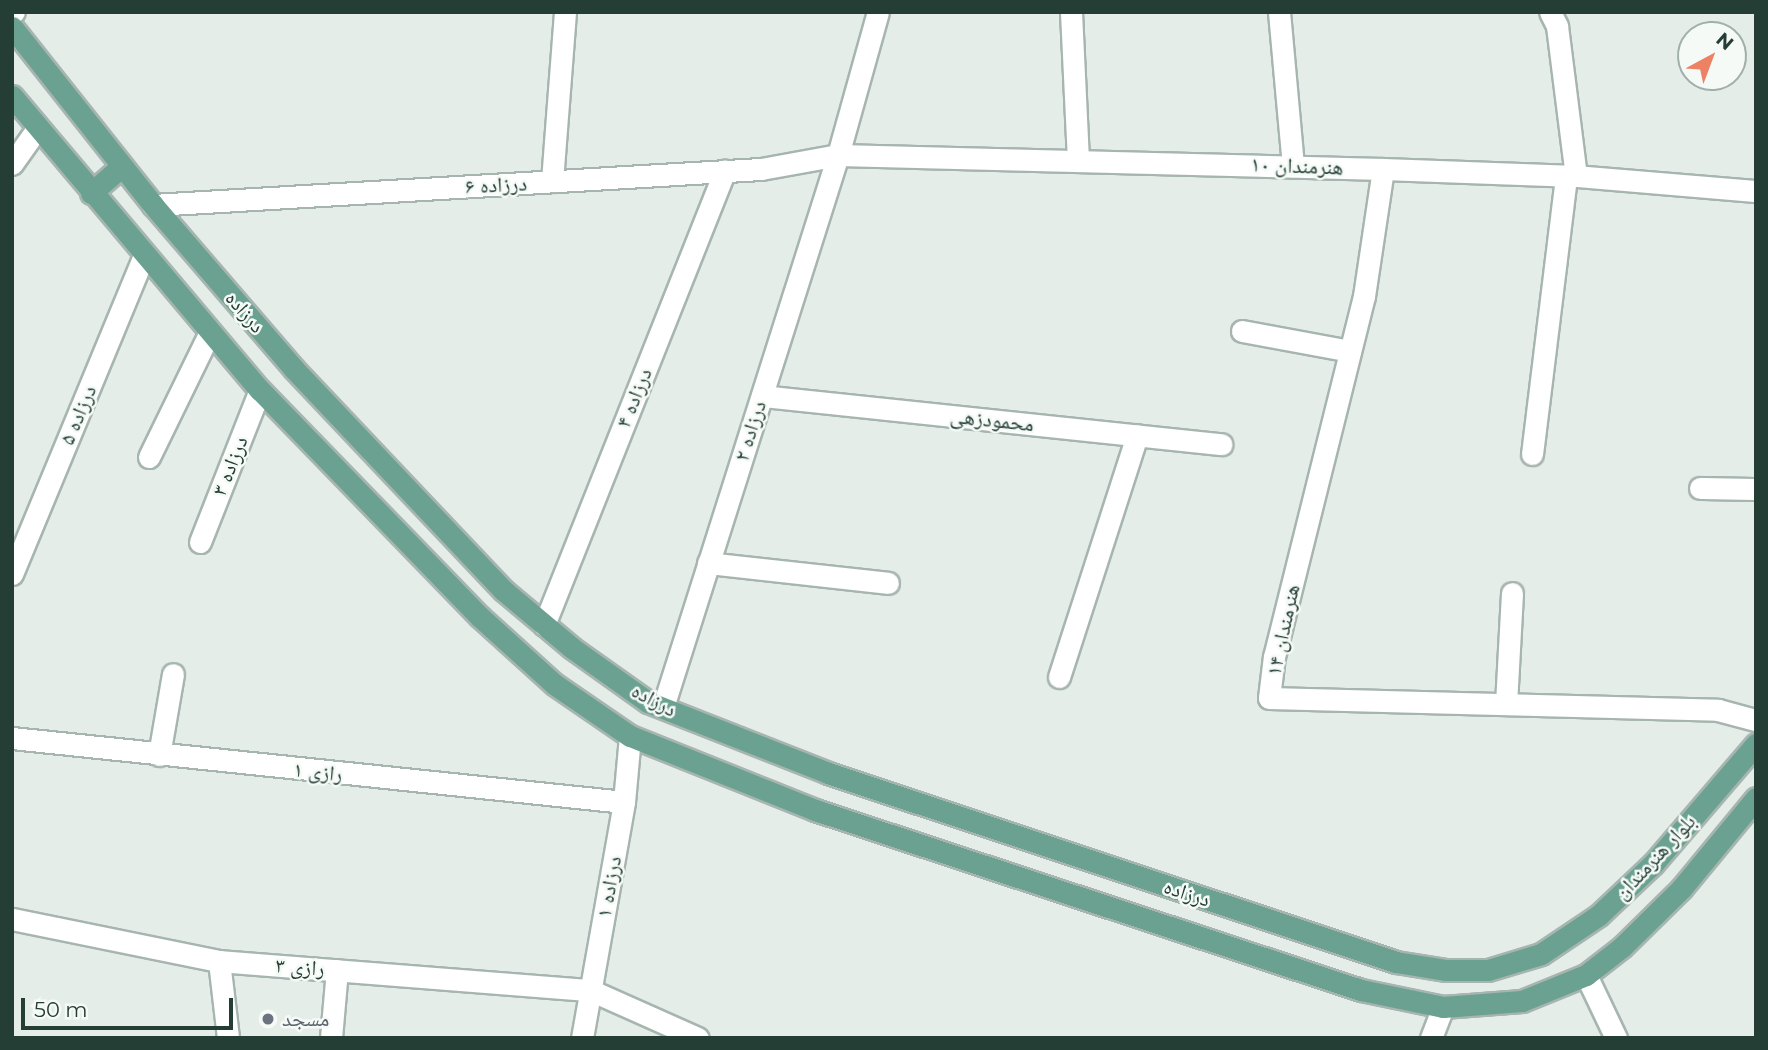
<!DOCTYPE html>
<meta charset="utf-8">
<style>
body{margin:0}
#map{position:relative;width:1768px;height:1050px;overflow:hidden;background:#e5ede9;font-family:Montserrat,"Noto Naskh Arabic",sans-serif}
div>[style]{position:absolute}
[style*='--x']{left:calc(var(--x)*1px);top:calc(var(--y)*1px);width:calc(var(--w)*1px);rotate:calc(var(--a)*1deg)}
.roads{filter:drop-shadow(2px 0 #a7b5b0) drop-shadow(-2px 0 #a7b5b0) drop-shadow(0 2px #a7b5b0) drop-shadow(0 -2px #a7b5b0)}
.minor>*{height:21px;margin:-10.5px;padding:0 10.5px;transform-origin:10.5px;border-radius:10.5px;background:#fff}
.major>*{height:21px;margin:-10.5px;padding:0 10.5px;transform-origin:10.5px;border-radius:10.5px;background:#6ba191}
.dots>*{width:19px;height:19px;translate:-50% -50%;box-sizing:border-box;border:4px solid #f5faf7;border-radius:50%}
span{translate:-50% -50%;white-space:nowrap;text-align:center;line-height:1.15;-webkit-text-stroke:5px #f5faf7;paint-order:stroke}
.street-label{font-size:21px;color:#243e36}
.worship-label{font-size:21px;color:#5b616d}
.left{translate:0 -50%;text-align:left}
.frame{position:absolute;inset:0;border:14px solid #243e36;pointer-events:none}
.north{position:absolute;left:1677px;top:21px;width:70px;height:70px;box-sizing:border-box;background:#f5faf7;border:2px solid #a1afaa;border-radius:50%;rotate:41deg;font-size:19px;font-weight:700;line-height:28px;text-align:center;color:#243e36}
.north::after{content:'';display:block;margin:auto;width:24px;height:32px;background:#ec8164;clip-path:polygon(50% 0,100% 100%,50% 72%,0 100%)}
.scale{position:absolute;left:21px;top:998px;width:212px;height:32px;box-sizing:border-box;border:4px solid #243e36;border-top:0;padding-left:9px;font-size:21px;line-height:24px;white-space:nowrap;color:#243e36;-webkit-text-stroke:5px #f5faf7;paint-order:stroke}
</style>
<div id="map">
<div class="roads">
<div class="minor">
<div style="--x:1071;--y:12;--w:149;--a:87.3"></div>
<div style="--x:1279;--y:12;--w:155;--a:84.8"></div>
<div style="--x:1550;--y:12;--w:16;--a:63"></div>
<div style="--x:1557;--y:26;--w:151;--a:82.8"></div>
<div style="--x:12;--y:13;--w:2;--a:-27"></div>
<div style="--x:12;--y:164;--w:42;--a:-54.8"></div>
<div style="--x:1383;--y:169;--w:128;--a:98.5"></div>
<div style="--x:1364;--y:296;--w:371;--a:104"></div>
<div style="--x:1274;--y:656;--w:42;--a:96.8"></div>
<div style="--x:1269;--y:698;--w:449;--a:1.5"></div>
<div style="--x:1718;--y:710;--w:39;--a:15"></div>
<div style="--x:552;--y:181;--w:169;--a:-85.6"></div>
<div style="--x:153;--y:205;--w:609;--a:-3.39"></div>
<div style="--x:761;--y:169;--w:78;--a:-10.3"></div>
<div style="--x:838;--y:155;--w:545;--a:1.47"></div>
<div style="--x:1383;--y:169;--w:193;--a:2.1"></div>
<div style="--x:1576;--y:176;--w:181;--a:4.8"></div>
<div style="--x:1242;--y:331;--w:110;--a:10.5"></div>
<div style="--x:762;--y:396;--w:462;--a:6"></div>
<div style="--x:1532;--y:454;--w:279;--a:-83"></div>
<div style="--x:149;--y:457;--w:139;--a:-64"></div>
<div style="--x:1700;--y:488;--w:56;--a:1"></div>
<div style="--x:200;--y:542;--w:163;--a:-68.5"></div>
<div style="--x:708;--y:563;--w:181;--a:6.3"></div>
<div style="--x:12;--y:574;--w:344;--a:-67.5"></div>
<div style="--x:544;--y:625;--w:489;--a:-68.3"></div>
<div style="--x:1059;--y:677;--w:254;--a:-72.1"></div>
<div style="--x:1506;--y:704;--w:111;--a:-86.9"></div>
<div style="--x:663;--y:707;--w:579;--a:-72.41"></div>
<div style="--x:838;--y:155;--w:148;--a:-74.4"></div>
<div style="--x:12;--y:738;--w:615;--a:5.97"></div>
<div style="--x:159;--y:755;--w:82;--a:-80.2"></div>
<div style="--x:12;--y:919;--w:211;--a:11.5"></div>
<div style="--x:219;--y:961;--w:372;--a:4.5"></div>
<div style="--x:590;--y:990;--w:118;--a:24"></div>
<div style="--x:219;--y:961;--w:78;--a:83.3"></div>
<div style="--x:1586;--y:975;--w:70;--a:64.5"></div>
<div style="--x:331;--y:1038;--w:68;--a:-85"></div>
<div style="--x:582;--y:1038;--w:240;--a:-79.9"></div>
<div style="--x:624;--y:802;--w:66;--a:-84.8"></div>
<div style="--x:1431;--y:1038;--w:33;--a:-69"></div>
</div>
<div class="major">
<div style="--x:12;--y:27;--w:227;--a:51.6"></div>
<div style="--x:153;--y:205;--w:216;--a:49.3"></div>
<div style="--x:294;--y:369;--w:304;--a:46.6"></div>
<div style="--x:503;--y:590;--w:90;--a:40"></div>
<div style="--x:572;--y:648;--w:93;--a:35.4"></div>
<div style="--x:648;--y:702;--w:193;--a:21.5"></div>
<div style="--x:828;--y:773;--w:599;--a:18.4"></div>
<div style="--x:1396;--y:962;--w:51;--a:9.1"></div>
<div style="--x:1446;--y:970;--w:42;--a:0"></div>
<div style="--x:1488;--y:970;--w:55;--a:-16.8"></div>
<div style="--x:1541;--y:954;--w:70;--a:-33.9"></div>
<div style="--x:1599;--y:915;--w:74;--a:-43.4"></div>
<div style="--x:1653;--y:864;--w:158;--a:-49.4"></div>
<div style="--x:12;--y:96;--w:385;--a:49.9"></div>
<div style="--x:260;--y:390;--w:315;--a:45.9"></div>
<div style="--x:479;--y:616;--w:101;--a:42.2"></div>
<div style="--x:554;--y:684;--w:92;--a:34.4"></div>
<div style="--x:630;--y:736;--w:199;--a:21.8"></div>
<div style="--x:815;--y:810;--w:575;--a:18.25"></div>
<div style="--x:1361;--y:990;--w:84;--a:11.7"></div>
<div style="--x:1443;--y:1007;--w:79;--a:-4.3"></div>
<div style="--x:1522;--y:1001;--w:69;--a:-22.1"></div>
<div style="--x:1586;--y:975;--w:46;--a:-37.9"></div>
<div style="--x:1622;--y:947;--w:83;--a:-44.5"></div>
<div style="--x:1681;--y:889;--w:118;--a:-50.5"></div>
<div style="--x:91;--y:193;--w:40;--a:-41"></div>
</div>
</div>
<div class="dots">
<div style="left:268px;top:1019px;background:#6b7280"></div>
</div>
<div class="street-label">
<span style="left:1297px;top:166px;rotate:2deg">هنرمندان ۱۰</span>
<span style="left:496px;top:185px;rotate:-3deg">درزاده ۶</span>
<span style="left:245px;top:312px;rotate:49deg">درزاده</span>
<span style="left:634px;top:398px;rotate:-68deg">درزاده ۴</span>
<span style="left:78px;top:415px;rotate:-67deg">درزاده ۵</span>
<span style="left:992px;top:420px;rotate:6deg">محمودزهی</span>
<span style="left:750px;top:431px;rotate:-72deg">درزاده ۲</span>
<span style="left:230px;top:466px;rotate:-68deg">درزاده ۳</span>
<span style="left:1283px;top:630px;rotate:-78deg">هنرمندان ۱۴</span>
<span style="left:654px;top:700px;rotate:28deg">درزاده</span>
<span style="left:318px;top:772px;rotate:6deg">رازی ۱</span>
<span style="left:1655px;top:857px;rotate:-47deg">بلوار هنرمندان</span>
<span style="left:609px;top:887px;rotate:-80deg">درزاده ۱</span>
<span style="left:1187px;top:893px;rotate:18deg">درزاده</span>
<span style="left:300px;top:967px;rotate:4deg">رازی ۳</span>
</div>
<div class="worship-label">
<span class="left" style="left:282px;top:1019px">مسجد</span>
</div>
<div class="frame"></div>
<div class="north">N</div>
<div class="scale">50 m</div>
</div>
